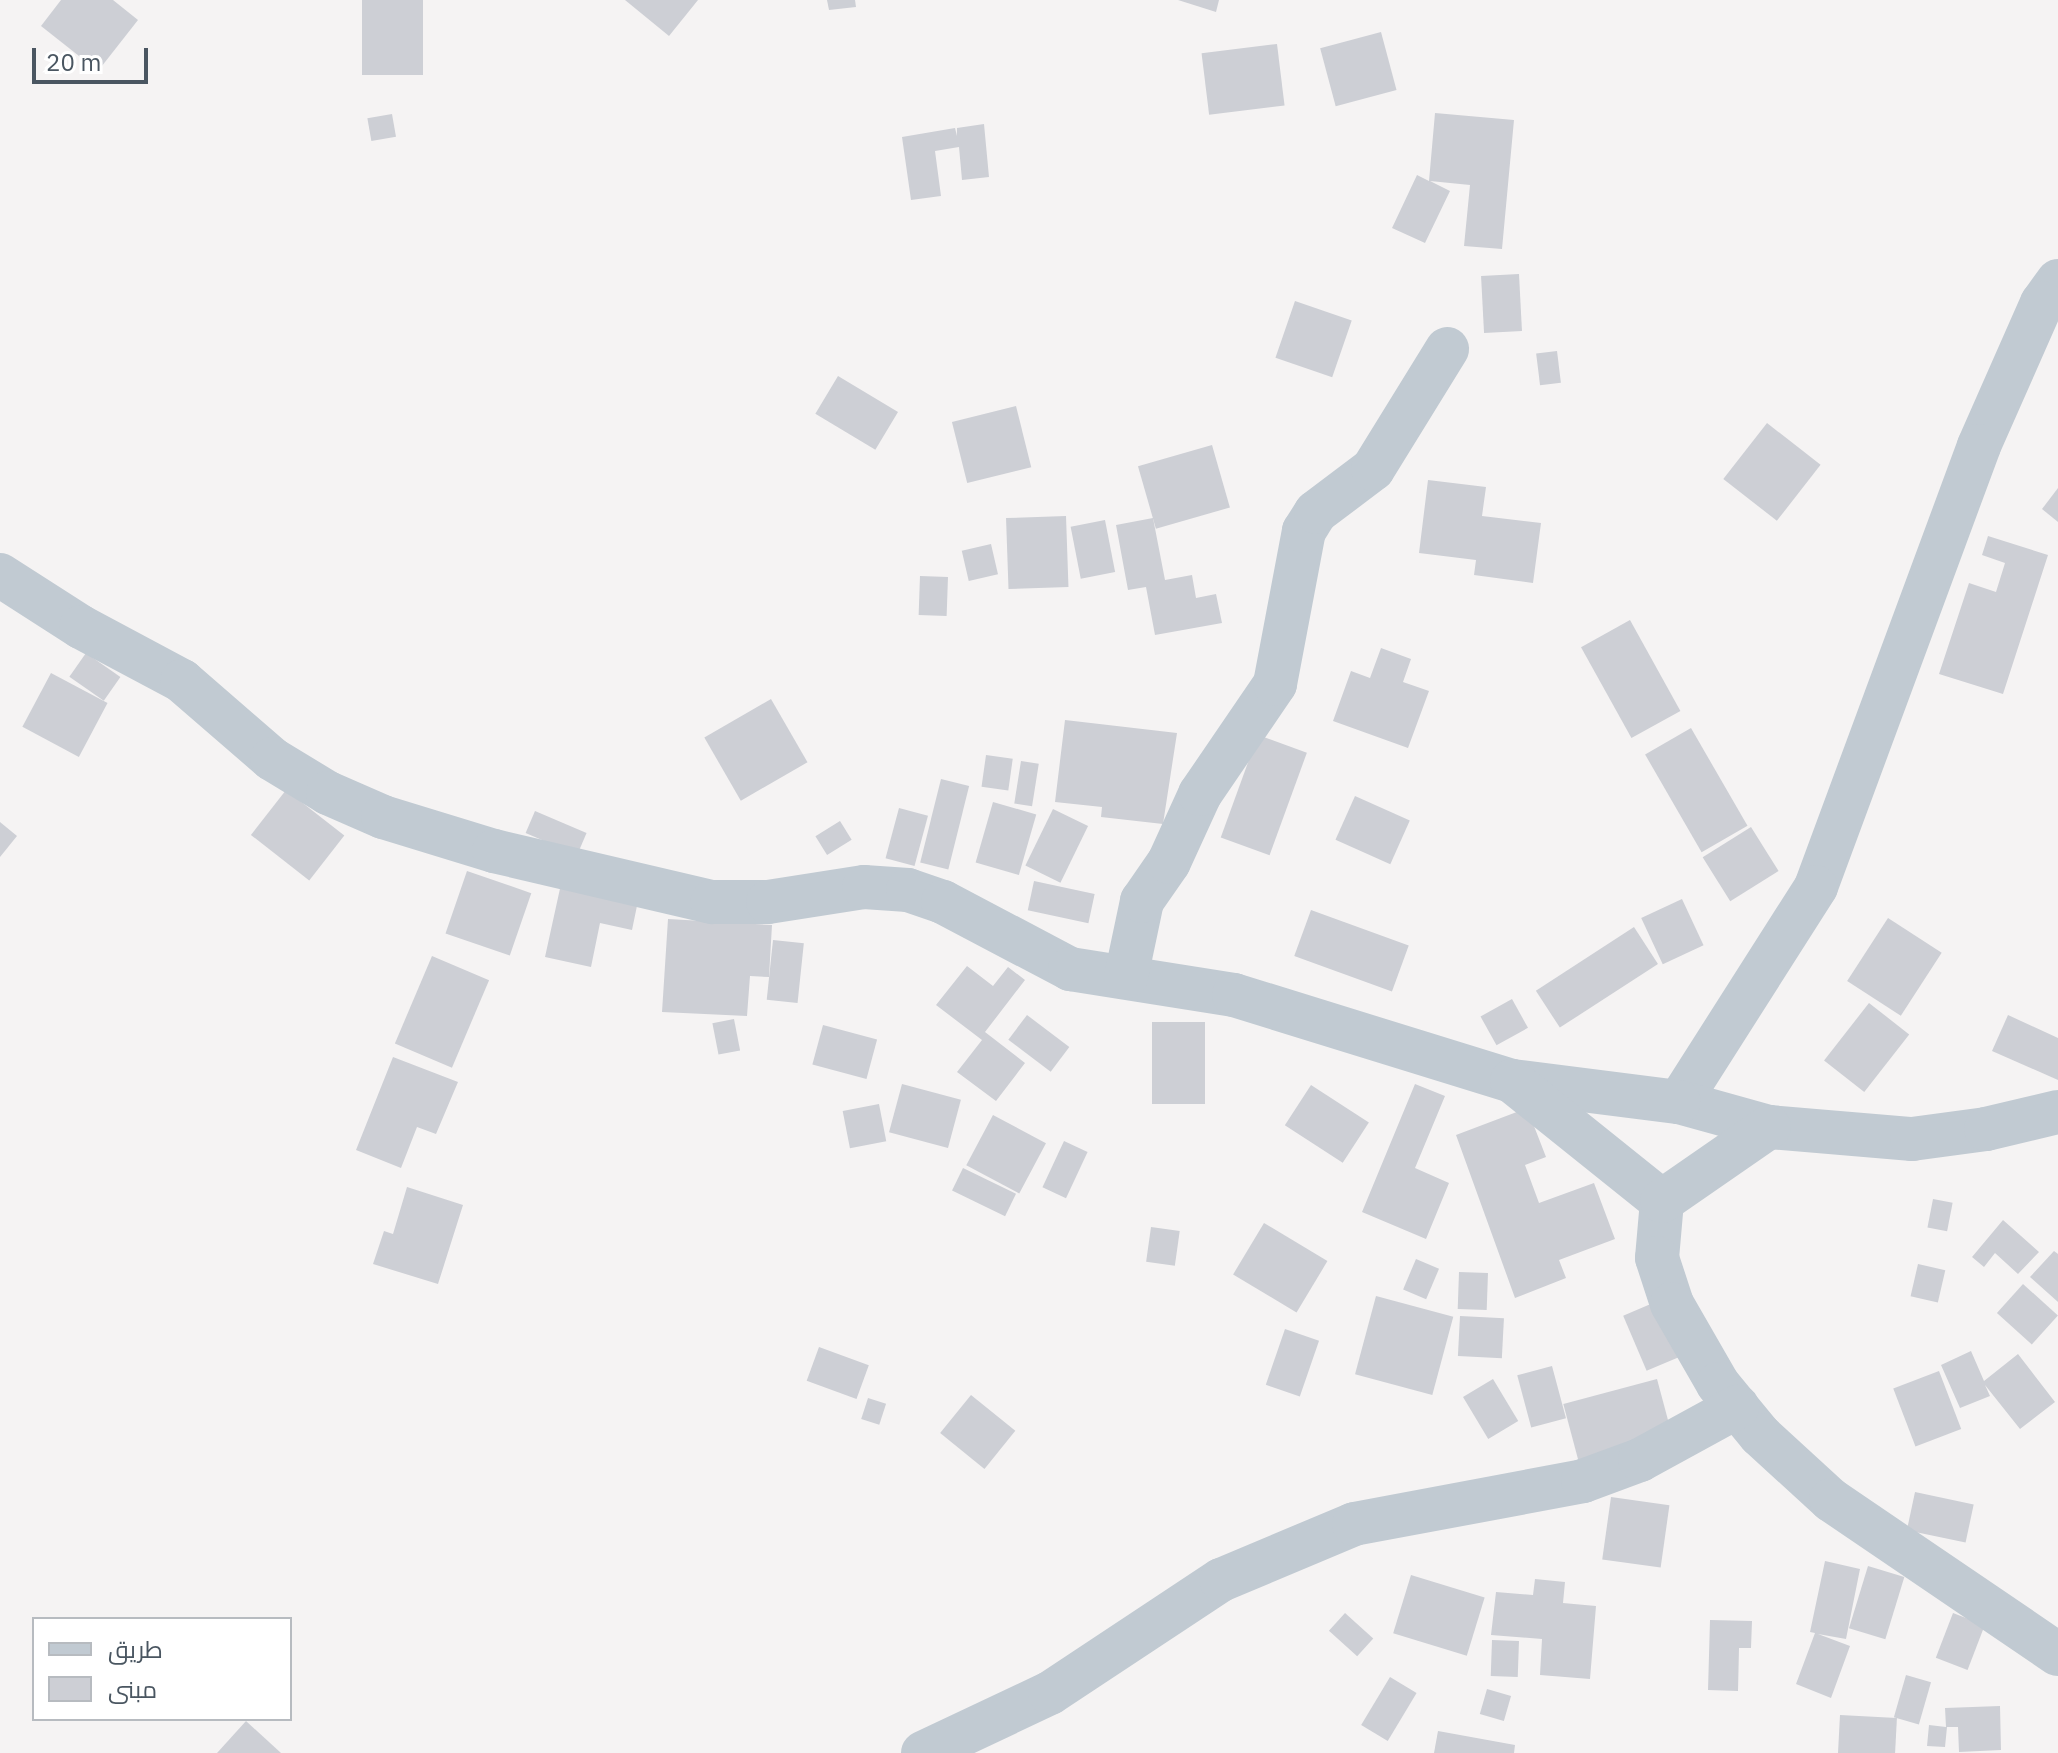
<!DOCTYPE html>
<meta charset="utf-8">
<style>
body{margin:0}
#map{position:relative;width:2058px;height:1753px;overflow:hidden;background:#f5f3f3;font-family:"IBM Plex Sans",Cairo,sans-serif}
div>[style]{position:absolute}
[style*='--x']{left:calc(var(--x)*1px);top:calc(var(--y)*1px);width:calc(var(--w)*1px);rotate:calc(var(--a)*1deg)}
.building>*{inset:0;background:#cdcfd5;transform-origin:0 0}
.minor>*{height:44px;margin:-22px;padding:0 22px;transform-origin:22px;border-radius:22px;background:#c1cad2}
span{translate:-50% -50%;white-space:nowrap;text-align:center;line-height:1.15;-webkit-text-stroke:6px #fff;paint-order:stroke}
.legend{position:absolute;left:32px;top:1617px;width:260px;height:104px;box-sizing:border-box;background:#fff;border:2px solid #b7bbc0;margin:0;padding:10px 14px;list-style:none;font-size:24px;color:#4a5661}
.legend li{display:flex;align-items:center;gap:16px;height:40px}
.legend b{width:40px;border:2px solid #b7bbc0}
.scale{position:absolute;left:32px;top:48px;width:116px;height:36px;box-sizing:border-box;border:4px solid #4a5661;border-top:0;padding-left:10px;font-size:24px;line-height:28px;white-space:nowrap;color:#4a5661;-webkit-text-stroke:6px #fff;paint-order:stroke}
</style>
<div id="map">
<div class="building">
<div style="clip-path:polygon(61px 0,113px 0,138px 20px,98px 71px,41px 26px)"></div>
<div style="left:362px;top:0;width:61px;height:75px"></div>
<div style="clip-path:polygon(625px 0,698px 0,669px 36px)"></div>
<div style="clip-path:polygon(827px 0,855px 0,856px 7px,829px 10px)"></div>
<div style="clip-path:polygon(1178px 0,1219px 0,1216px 12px)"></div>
<div style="left:1381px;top:32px;width:60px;height:63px;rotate:75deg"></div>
<div style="left:1277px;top:44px;width:62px;height:76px;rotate:83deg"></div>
<div style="clip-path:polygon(1435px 113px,1514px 120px,1502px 249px,1464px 246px,1470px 185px,1430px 181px,1450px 191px,1425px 243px,1392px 228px,1417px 175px,1429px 181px)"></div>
<div style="left:392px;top:114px;width:23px;height:25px;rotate:80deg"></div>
<div style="clip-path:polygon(984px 124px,989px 177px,962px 180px,959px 147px,935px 151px,941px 196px,911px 200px,902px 137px,955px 128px,957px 136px,957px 128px)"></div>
<div style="left:1519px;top:274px;width:57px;height:38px;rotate:87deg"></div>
<div style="left:1295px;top:301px;width:60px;height:60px;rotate:19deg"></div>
<div style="left:1557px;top:351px;width:32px;height:21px;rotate:83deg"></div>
<div style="left:838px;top:376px;width:70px;height:44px;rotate:31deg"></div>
<div style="left:1016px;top:406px;width:63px;height:66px;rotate:76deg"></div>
<div style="left:1767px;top:423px;width:68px;height:71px;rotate:38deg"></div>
<div style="left:1212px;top:445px;width:65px;height:77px;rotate:74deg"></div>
<div style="clip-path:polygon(1428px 480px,1486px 487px,1482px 516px,1541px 523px,1533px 583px,1474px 575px,1476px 560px,1419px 553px)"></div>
<div style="clip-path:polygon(2058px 488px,2058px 522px,2042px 509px)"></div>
<div style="left:1066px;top:516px;width:71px;height:60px;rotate:88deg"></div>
<div style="clip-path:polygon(1153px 518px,1165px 580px,1192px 575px,1196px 598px,1216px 594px,1222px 623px,1155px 635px,1146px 587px,1128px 590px,1116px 525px)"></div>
<div style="left:1105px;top:520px;width:53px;height:35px;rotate:79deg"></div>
<div style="clip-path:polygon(1988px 536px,2048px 555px,2003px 694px,1939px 674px,1969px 583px,1996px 592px,2005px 563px,1982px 555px)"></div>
<div style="left:991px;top:544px;width:31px;height:30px;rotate:77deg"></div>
<div style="left:920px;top:576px;width:28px;height:39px;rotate:2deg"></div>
<div style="left:1630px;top:620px;width:104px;height:56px;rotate:61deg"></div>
<div style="clip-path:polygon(1381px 648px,1411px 659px,1403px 682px,1429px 691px,1408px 748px,1333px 721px,1351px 671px,1370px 678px)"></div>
<div style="left:86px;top:653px;width:42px;height:29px;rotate:35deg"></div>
<div style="left:51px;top:673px;width:64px;height:61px;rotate:28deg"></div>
<div style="left:771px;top:699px;width:73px;height:77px;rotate:60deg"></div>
<div style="clip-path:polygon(1065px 720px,1177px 733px,1163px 824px,1101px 817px,1102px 807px,1055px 802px)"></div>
<div style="left:1691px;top:728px;width:113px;height:53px;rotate:60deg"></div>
<div style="left:1258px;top:735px;width:52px;height:109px;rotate:20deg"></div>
<div style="left:986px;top:755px;width:27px;height:32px;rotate:8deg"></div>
<div style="left:1021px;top:761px;width:18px;height:43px;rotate:9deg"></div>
<div style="left:941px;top:779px;width:29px;height:86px;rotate:14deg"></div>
<div style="left:286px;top:790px;width:74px;height:57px;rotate:38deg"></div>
<div style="left:1355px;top:796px;width:60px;height:48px;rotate:24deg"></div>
<div style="left:993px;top:802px;width:45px;height:63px;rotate:16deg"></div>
<div style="left:899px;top:808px;width:30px;height:52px;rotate:15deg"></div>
<div style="left:1053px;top:809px;width:39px;height:63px;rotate:26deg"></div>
<div style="left:535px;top:811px;width:56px;height:24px;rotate:23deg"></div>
<div style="left:840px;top:821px;width:22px;height:29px;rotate:58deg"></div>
<div style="clip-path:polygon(0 822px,17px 836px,0 857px)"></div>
<div style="left:1751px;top:827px;width:52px;height:57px;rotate:58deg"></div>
<div style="left:467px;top:871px;width:68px;height:66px;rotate:19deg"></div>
<div style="left:1034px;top:881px;width:62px;height:30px;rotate:12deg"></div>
<div style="clip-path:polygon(561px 884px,638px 901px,632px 930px,600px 923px,591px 967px,545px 957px)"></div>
<div style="left:1682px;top:899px;width:51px;height:45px;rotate:65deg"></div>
<div style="left:1311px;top:910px;width:104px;height:49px;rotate:20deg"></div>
<div style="left:1888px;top:918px;width:64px;height:75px;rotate:33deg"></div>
<div style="clip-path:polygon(668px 919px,772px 925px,769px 977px,750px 976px,747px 1016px,662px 1012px)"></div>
<div style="left:1634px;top:927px;width:44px;height:117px;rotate:57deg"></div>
<div style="left:773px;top:940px;width:31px;height:60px;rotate:6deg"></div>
<div style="left:432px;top:956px;width:62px;height:95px;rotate:23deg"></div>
<div style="clip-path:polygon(967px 966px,993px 986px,1008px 967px,1025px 980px,985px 1032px,1025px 1063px,996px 1101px,957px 1072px,982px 1040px,936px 1005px)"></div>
<div style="left:1512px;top:999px;width:33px;height:36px;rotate:61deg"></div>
<div style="left:1869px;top:1003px;width:51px;height:73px;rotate:38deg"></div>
<div style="left:1027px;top:1015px;width:53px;height:31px;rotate:37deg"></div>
<div style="clip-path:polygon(2008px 1015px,2058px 1038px,2058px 1080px,1992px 1051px)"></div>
<div style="left:734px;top:1019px;width:32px;height:22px;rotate:79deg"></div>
<div style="left:1152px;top:1022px;width:53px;height:82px"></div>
<div style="left:823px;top:1025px;width:56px;height:41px;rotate:15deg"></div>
<div style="clip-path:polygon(393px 1057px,458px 1082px,436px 1134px,417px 1127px,401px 1168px,356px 1150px)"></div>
<div style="left:902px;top:1084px;width:61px;height:50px;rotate:15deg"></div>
<div style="clip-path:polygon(1415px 1084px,1445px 1096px,1415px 1168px,1449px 1183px,1426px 1239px,1362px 1212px)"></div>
<div style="left:1311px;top:1085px;width:69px;height:48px;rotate:33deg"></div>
<div style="left:879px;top:1104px;width:38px;height:37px;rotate:79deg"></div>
<div style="clip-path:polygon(1527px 1108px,1546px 1157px,1525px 1165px,1539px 1203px,1594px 1183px,1615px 1239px,1559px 1260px,1566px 1278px,1515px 1298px,1456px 1135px)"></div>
<div style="left:993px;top:1115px;width:60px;height:57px;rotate:28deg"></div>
<div style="left:1064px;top:1141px;width:26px;height:51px;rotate:25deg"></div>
<div style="left:963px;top:1168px;width:59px;height:25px;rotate:26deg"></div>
<div style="clip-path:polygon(407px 1187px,463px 1205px,438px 1284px,373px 1264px,384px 1231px,393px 1234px)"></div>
<div style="left:1933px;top:1199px;width:20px;height:29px;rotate:11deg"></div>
<div style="clip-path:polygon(2003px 1220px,2039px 1252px,2018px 1274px,1995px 1253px,1984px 1267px,1972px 1257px)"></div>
<div style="left:1264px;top:1223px;width:74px;height:60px;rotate:31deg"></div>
<div style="left:1151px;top:1227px;width:29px;height:35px;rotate:8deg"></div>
<div style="clip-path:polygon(2054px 1251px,2058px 1254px,2058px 1302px,2030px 1277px)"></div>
<div style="left:1416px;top:1259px;width:25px;height:33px;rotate:23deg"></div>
<div style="left:1918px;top:1264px;width:28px;height:33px;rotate:13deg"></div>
<div style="left:1459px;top:1272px;width:29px;height:37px;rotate:2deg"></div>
<div style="left:2023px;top:1284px;width:47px;height:39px;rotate:42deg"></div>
<div style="left:1376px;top:1296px;width:80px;height:81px;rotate:15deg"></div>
<div style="left:1660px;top:1300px;width:60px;height:40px;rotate:67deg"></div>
<div style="left:1460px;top:1316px;width:44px;height:40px;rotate:3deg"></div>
<div style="left:1285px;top:1329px;width:36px;height:59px;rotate:19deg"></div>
<div style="left:819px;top:1347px;width:53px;height:36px;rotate:20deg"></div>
<div style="clip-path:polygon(1971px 1351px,1984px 1381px,2018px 1354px,2055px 1402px,2020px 1429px,1985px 1385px,1990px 1396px,1960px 1408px,1941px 1365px)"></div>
<div style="left:1552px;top:1366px;width:54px;height:36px;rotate:75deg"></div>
<div style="left:1939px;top:1371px;width:62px;height:49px;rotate:69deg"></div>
<div style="left:1493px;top:1379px;width:49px;height:35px;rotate:59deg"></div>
<div style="left:1657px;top:1379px;width:58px;height:97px;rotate:75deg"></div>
<div style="left:971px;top:1395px;width:57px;height:49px;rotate:39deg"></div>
<div style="left:868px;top:1398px;width:19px;height:22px;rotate:18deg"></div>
<div style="left:1915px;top:1492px;width:60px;height:39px;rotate:12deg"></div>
<div style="left:1611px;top:1497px;width:59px;height:63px;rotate:8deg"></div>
<div style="clip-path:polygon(1825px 1561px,1860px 1569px,1846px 1639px,1818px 1634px,1850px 1646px,1831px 1698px,1796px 1684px,1815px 1633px,1810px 1632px)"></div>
<div style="left:1868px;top:1566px;width:38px;height:65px;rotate:17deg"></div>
<div style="left:1411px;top:1575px;width:77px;height:61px;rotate:17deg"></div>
<div style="clip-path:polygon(1535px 1579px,1565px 1582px,1563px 1603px,1596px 1606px,1590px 1679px,1540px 1675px,1542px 1639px,1491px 1635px,1496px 1592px,1533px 1595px)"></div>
<div style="left:1345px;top:1613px;width:38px;height:24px;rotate:42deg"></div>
<div style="left:1953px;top:1613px;width:34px;height:48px;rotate:21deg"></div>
<div style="clip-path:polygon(1710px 1620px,1752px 1621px,1751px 1648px,1739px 1648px,1738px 1691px,1708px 1690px)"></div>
<div style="left:1492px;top:1640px;width:27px;height:36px;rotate:2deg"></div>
<div style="left:1906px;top:1675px;width:26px;height:44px;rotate:16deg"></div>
<div style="left:1390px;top:1677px;width:31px;height:56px;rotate:31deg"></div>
<div style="left:1487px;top:1689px;width:25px;height:26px;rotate:16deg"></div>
<div style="clip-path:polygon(2000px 1706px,2001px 1750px,1959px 1752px,1958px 1727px,1947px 1727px,1945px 1747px,1927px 1746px,1929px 1725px,1946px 1727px,1945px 1708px)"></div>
<div style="left:1840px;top:1715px;width:57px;height:38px;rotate:3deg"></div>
<div style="clip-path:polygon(246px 1721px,281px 1753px,217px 1753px)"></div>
<div style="clip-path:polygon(1438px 1731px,1515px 1745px,1514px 1753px,1434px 1753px)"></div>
</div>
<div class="minor">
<div style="--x:2058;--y:281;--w:27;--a:126"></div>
<div style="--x:2042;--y:303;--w:156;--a:113.8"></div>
<div style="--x:1979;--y:446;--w:470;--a:110.3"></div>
<div style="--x:1816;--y:887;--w:255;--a:122.5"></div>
<div style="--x:1679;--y:1102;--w:93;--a:15.5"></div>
<div style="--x:1769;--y:1127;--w:144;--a:4.8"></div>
<div style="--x:1912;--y:1139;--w:75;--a:-7.7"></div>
<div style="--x:1986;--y:1129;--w:74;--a:-13.3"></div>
<div style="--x:0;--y:575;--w:96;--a:32.7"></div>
<div style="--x:81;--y:627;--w:115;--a:28.1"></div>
<div style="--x:182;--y:681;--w:119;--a:40.9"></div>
<div style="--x:272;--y:759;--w:66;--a:31.3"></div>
<div style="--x:328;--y:793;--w:60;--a:23.6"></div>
<div style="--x:383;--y:817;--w:116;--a:17"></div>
<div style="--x:494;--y:851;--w:224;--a:13.2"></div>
<div style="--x:712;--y:902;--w:56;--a:0"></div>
<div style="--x:768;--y:902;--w:97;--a:-8.9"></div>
<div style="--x:864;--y:887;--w:44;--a:3.9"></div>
<div style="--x:908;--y:890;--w:37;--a:19"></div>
<div style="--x:943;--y:902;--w:144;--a:27.8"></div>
<div style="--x:1070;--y:969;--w:166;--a:9"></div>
<div style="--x:1234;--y:995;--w:291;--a:17.2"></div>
<div style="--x:1512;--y:1081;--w:168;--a:7.2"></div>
<div style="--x:1126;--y:977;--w:78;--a:-78.1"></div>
<div style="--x:1142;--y:901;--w:47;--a:-55.3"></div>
<div style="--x:1169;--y:862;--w:75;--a:-65.5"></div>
<div style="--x:1200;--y:794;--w:133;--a:-55.7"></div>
<div style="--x:1275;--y:684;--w:156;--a:-79.3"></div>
<div style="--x:1304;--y:531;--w:22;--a:-58"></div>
<div style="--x:1316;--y:512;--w:71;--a:-37"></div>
<div style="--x:1373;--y:469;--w:141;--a:-58.3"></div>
<div style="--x:1512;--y:1081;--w:192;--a:38.7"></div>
<div style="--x:1662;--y:1201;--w:57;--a:95"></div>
<div style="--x:1657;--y:1258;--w:48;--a:71.9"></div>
<div style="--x:1672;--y:1304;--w:92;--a:60.1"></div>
<div style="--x:1718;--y:1384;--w:66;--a:50.5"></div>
<div style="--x:1760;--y:1435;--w:96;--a:42.5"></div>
<div style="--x:1831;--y:1500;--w:274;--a:34.2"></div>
<div style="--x:1662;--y:1201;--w:130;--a:-34.7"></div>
<div style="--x:923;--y:1753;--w:140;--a:-25.3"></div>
<div style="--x:1050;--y:1693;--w:205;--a:-33.5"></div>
<div style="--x:1221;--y:1580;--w:144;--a:-22.8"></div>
<div style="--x:1354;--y:1524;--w:233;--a:-10.6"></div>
<div style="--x:1583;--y:1481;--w:61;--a:-20.2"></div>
<div style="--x:1640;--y:1460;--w:111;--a:-28.7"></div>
</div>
<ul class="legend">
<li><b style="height:10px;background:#c1cad2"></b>طريق</li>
<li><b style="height:22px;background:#cdcfd5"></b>مبنى</li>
</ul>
<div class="scale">20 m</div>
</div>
